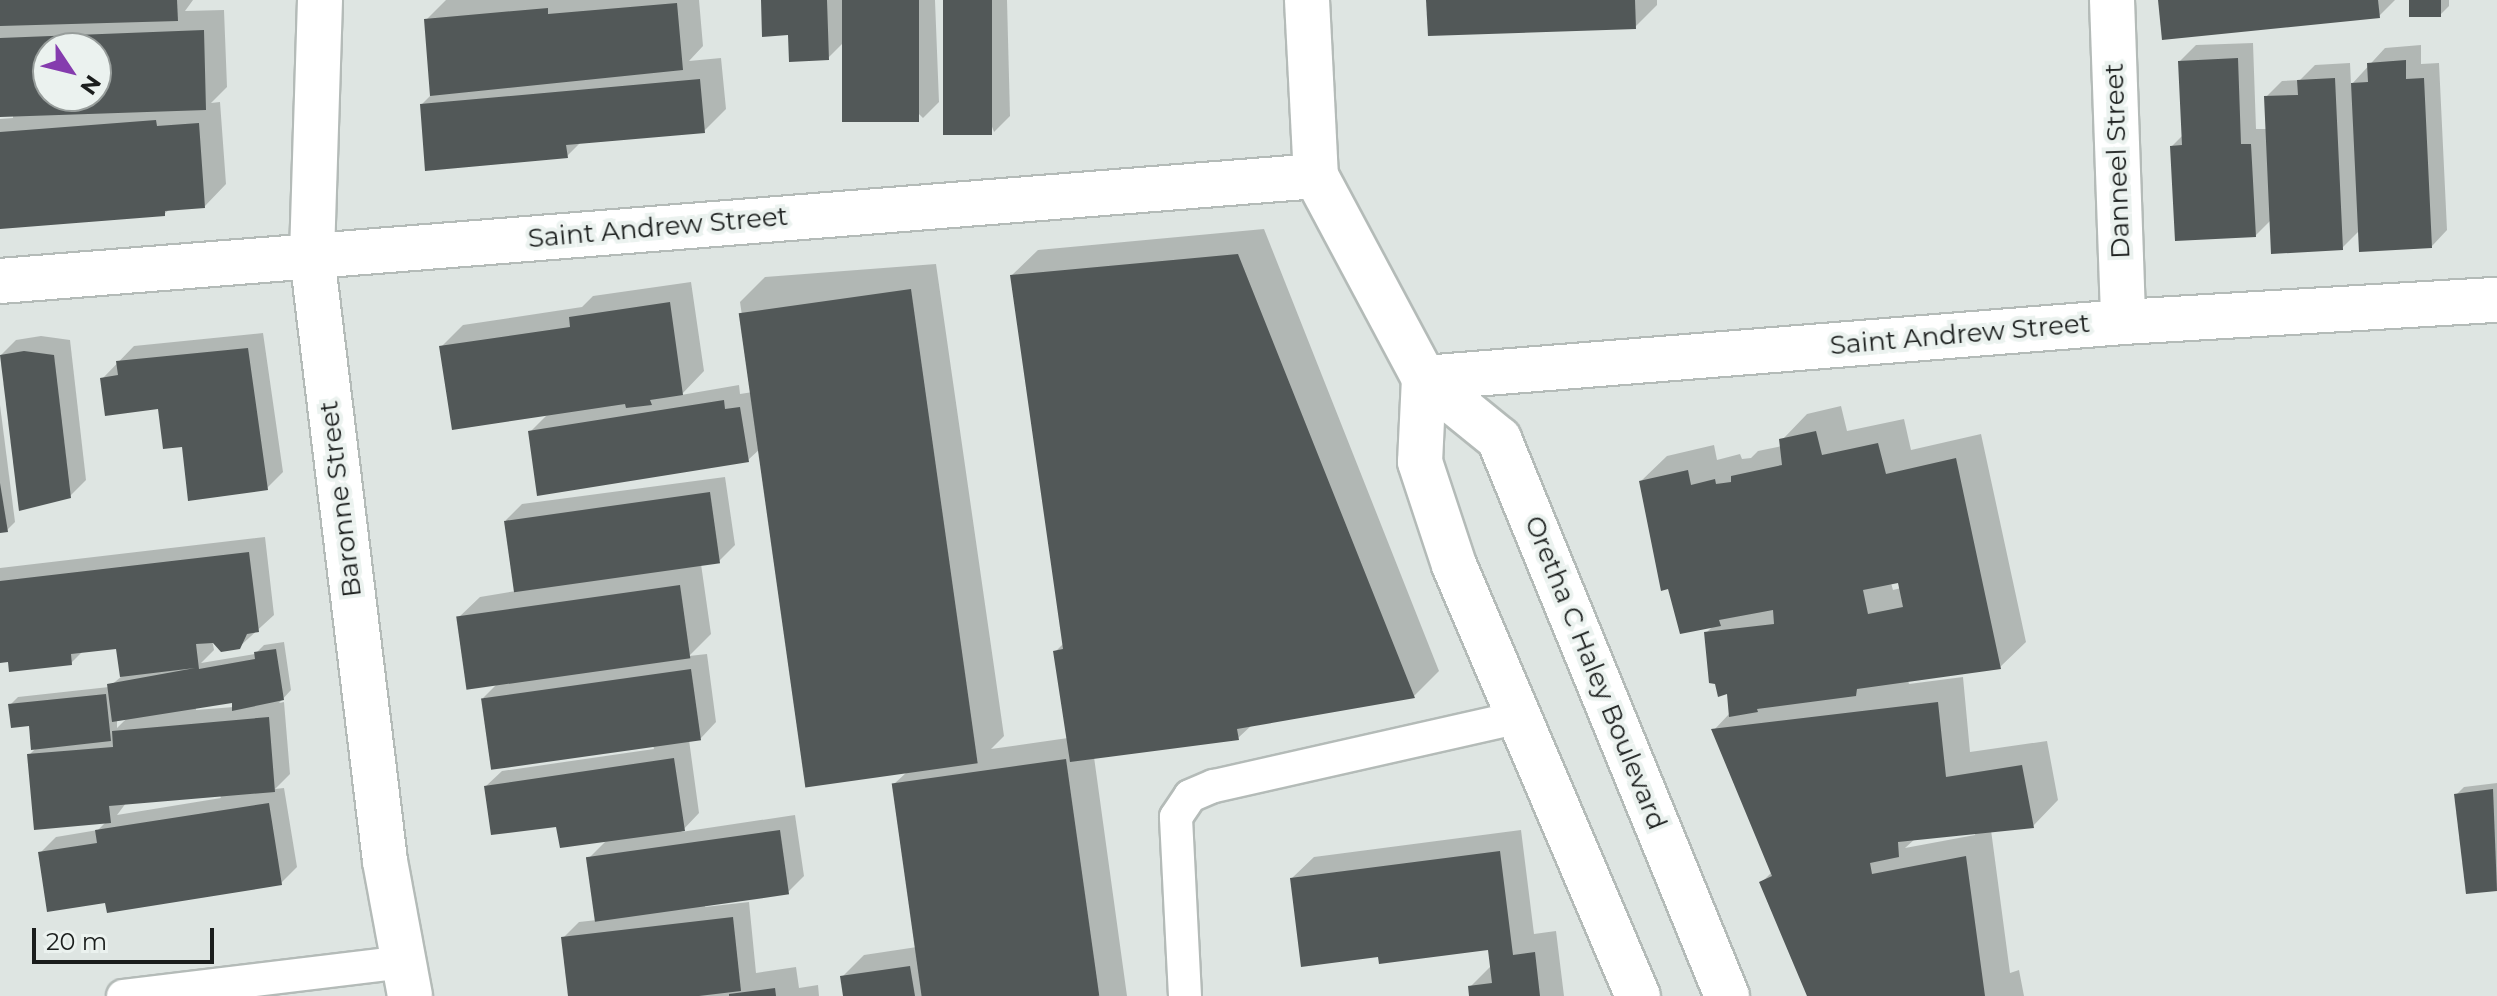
<!DOCTYPE html>
<style>
body{margin:0}
#map{position:relative;width:2497px;height:996px;overflow:hidden;background:#dee5e2;font-family:Montserrat,sans-serif}
div>[style]{position:absolute}
[style*='--x']{left:calc(var(--x)*1px);top:calc(var(--y)*1px);width:calc(var(--w)*1px);rotate:calc(var(--a)*1deg)}
.shadow>*{inset:0;background:#0003}
.building>*{inset:0;background:#525858;transform-origin:0 0}
.roads{filter:drop-shadow(2px 0 #b4bbb8) drop-shadow(-2px 0 #b4bbb8) drop-shadow(0 2px #b4bbb8) drop-shadow(0 -2px #b4bbb8)}
.service>*{height:32px;margin:-16px;padding:0 16px;transform-origin:16px;border-radius:16px;background:#fff}
.minor>*{height:44px;margin:-22px;padding:0 22px;transform-origin:22px;border-radius:22px;background:#fff}
span{translate:-50% -50%;white-space:nowrap;text-align:center;line-height:1.15;-webkit-text-stroke:8px #ebf2ef;paint-order:stroke}
.street-label{font-size:26px;color:#1a1d1c}
.north{position:absolute;left:32px;top:32px;width:80px;height:80px;box-sizing:border-box;background:#ebf2ef;border:2px solid #979d9b;border-radius:50%;rotate:125deg;font-size:22px;font-weight:700;line-height:32px;text-align:center;color:#1a1d1c}
.north::after{content:'';display:block;margin:auto;width:28px;height:36px;background:#853cae;clip-path:polygon(50% 0,100% 100%,50% 72%,0 100%)}
.scale{position:absolute;left:32px;top:928px;width:182px;height:36px;box-sizing:border-box;border:4px solid #1a1d1c;border-top:0;padding-left:10px;font-size:24px;line-height:28px;white-space:nowrap;color:#1a1d1c;-webkit-text-stroke:6px #ebf2ef;paint-order:stroke}
</style>
<div id="map">
<div class="shadow">
<div style="clip-path:polygon(evenodd,0 0,193px 0,185px 11px,224px 10px,227px 87px,211px 103px,220px 102px,226px 184px,205px 206px,170px 209px,164px 214px,0 227px,0 119px,13px 118px,13px 115px,0 115px,0 0,48px 48px,96px 48px,96px 96px,48px 96px,48px 48px)"></div>
<div style="clip-path:polygon(446px 0,699px 0,703px 46px,689px 61px,721px 58px,726px 109px,704px 131px,582px 141px,567px 156px,422px 104px,432px 94px,426px 20px)"></div>
<div style="clip-path:polygon(763px 0,935px 0,939px 102px,923px 118px,845px 41px,828px 58px,790px 33px)"></div>
<div style="clip-path:polygon(945px 0,1007px 0,1010px 116px,994px 132px)"></div>
<div style="clip-path:polygon(1428px 0,1657px 0,1657px 5px,1635px 27px)"></div>
<div style="clip-path:polygon(2160px 0,2395px 0,2379px 16px)"></div>
<div style="clip-path:polygon(2411px 0,2449px 0,2449px 6px,2441px 14px)"></div>
<div style="clip-path:polygon(2253px 43px,2256px 129px,2268px 129px,2266px 97px,2282px 81px,2300px 80px,2315px 65px,2350px 63px,2351px 85px,2385px 48px,2421px 45px,2421px 64px,2439px 63px,2447px 230px,2432px 246px,2360px 230px,2342px 248px,2272px 219px,2255px 236px,2172px 146px,2183px 135px,2180px 61px,2196px 45px)"></div>
<div style="clip-path:polygon(1264px 229px,1439px 671px,1414px 696px,1252px 725px,1238px 738px,1094px 757px,1127px 996px,845px 996px,842px 977px,864px 955px,917px 947px,894px 784px,907px 772px,761px 448px,748px 460px,530px 432px,548px 414px,441px 347px,463px 325px,582px 307px,593px 296px,691px 282px,704px 371px,681px 395px,739px 385px,740px 394px,753px 392px,740px 302px,765px 277px,936px 264px,1004px 736px,991px 749px,1068px 738px,1055px 652px,1064px 643px,1012px 275px,1038px 250px)"></div>
<div style="clip-path:polygon(263px 333px,283px 472px,267px 488px,184px 445px,160px 407px,102px 379px,134px 346px)"></div>
<div style="clip-path:polygon(41px 336px,70px 340px,86px 480px,70px 496px,1px 355px,16px 340px)"></div>
<div style="clip-path:polygon(0 405px,15px 522px,7px 530px,0 531px)"></div>
<div style="clip-path:polygon(evenodd,1841px 406px,1847px 431px,1904px 419px,1911px 450px,1981px 434px,2026px 642px,2000px 667px,1908px 680px,1909px 684px,1963px 677px,1970px 752px,2047px 741px,2058px 800px,2033px 826px,1991px 830px,2010px 973px,2019px 970px,2024px 996px,1809px 996px,1762px 882px,1773px 871px,1714px 730px,1730px 713px,1729px 692px,1706px 633px,1713px 626px,1641px 481px,1667px 456px,1714px 445px,1717px 460px,1740px 454px,1742px 459px,1751px 458px,1758px 451px,1782px 446px,1782px 440px,1807px 414px,1841px 406px,1900px 581px,1901px 588px,1893px 590px,1891px 583px,1900px 581px,1841px 406px,1975px 832px,1975px 835px,1905px 848px,1916px 838px,1975px 832px)"></div>
<div style="clip-path:polygon(725px 477px,735px 545px,719px 561px,701px 564px,711px 634px,689px 656px,707px 654px,716px 722px,701px 738px,689px 740px,699px 813px,681px 832px,795px 815px,804px 876px,788px 892px,705px 904px,705px 907px,749px 902px,756px 973px,796px 967px,799px 988px,818px 985px,819px 996px,570px 996px,563px 938px,579px 922px,597px 920px,588px 859px,607px 840px,486px 786px,502px 771px,654px 749px,653px 745px,483px 698px,498px 683px,458px 618px,480px 597px,516px 591px,506px 520px,522px 504px)"></div>
<div style="clip-path:polygon(evenodd,265px 537px,274px 615px,239px 647px,212px 639px,214px 650px,201px 663px,255px 654px,264px 645px,284px 642px,291px 690px,279px 703px,284px 702px,290px 774px,275px 789px,284px 788px,297px 867px,281px 883px,107px 901px,40px 853px,56px 837px,98px 830px,106px 822px,29px 755px,36px 748px,31px 724px,10px 705px,18px 697px,109px 687px,122px 676px,118px 647px,84px 650px,71px 663px,0 661px,0 568px,265px 537px,234px 701px,234px 707px,196px 710px,196px 707px,234px 701px,265px 537px,128px 717px,117px 728px,117px 719px,128px 717px,265px 537px,220px 795px,221px 798px,117px 815px,126px 803px,220px 795px)"></div>
<div style="clip-path:polygon(2497px 783px,2497px 889px,2467px 892px,2456px 795px,2464px 787px)"></div>
<div style="clip-path:polygon(1521px 830px,1534px 934px,1556px 931px,1564px 996px,1471px 996px,1470px 987px,1492px 965px,1490px 948px,1379px 955px,1292px 878px,1314px 857px)"></div>
</div>
<div class="building">
<div style="clip-path:polygon(0 0,177px 0,178px 21px,0 26px)"></div>
<div style="clip-path:polygon(761px 0,827px 0,829px 60px,789px 62px,788px 35px,762px 37px)"></div>
<div style="left:842px;top:0;width:77px;height:122px"></div>
<div style="left:943px;top:0;width:49px;height:135px"></div>
<div style="clip-path:polygon(1426px 0,1635px 0,1636px 29px,1428px 36px)"></div>
<div style="clip-path:polygon(2158px 0,2378px 0,2380px 18px,2162px 40px)"></div>
<div style="left:2409px;top:0;width:32px;height:17px"></div>
<div style="clip-path:polygon(677px 3px,683px 70px,430px 96px,424px 19px,548px 8px,548px 14px)"></div>
<div style="clip-path:polygon(evenodd,204px 30px,206px 110px,0 117px,0 38px,204px 30px,48px 48px,96px 48px,96px 96px,48px 96px,48px 48px)"></div>
<div style="clip-path:polygon(2238px 58px,2241px 144px,2251px 144px,2256px 237px,2175px 241px,2170px 146px,2182px 145px,2178px 61px)"></div>
<div style="clip-path:polygon(2406px 60px,2406px 79px,2424px 78px,2432px 248px,2359px 252px,2351px 83px,2368px 82px,2367px 63px)"></div>
<div style="clip-path:polygon(2335px 78px,2343px 250px,2271px 254px,2264px 96px,2298px 95px,2297px 80px)"></div>
<div style="clip-path:polygon(700px 79px,705px 133px,566px 145px,568px 158px,425px 171px,420px 104px)"></div>
<div style="clip-path:polygon(156px 120px,157px 126px,199px 123px,205px 208px,165px 211px,165px 216px,0 229px,0 132px)"></div>
<div style="clip-path:polygon(1238px 254px,1415px 698px,1237px 729px,1239px 740px,1070px 762px,1053px 651px,1063px 649px,1010px 275px)"></div>
<div style="left:911px;top:289px;width:479px;height:174px;rotate:82deg"></div>
<div style="clip-path:polygon(670px 302px,683px 395px,650px 400px,652px 405px,626px 408px,625px 404px,452px 430px,439px 346px,570px 327px,569px 317px)"></div>
<div style="clip-path:polygon(248px 348px,268px 490px,188px 501px,182px 447px,163px 449px,158px 409px,105px 416px,100px 378px,118px 375px,116px 361px)"></div>
<div style="clip-path:polygon(24px 351px,54px 355px,71px 498px,19px 511px,0 355px)"></div>
<div style="clip-path:polygon(724px 400px,725px 409px,740px 407px,749px 462px,537px 496px,528px 431px)"></div>
<div style="clip-path:polygon(evenodd,1816px 431px,1822px 455px,1878px 443px,1886px 474px,1956px 458px,2001px 669px,1857px 689px,1856px 696px,1757px 709px,1758px 712px,1729px 717px,1727px 694px,1718px 697px,1715px 684px,1709px 683px,1704px 632px,1774px 624px,1773px 610px,1719px 620px,1721px 626px,1680px 634px,1668px 589px,1661px 591px,1639px 481px,1688px 470px,1691px 485px,1715px 479px,1716px 484px,1731px 482px,1731px 476px,1782px 465px,1779px 439px,1816px 431px,1898px 583px,1903px 607px,1868px 614px,1863px 590px,1898px 583px)"></div>
<div style="clip-path:polygon(0 483px,8px 532px,0 533px)"></div>
<div style="left:710px;top:492px;width:72px;height:208px;rotate:82deg"></div>
<div style="clip-path:polygon(249px 552px,259px 632px,247px 634px,240px 649px,221px 652px,213px 643px,196px 644px,199px 669px,255px 659px,254px 652px,276px 649px,284px 700px,232px 711px,232px 703px,112px 722px,107px 684px,195px 668px,120px 677px,116px 649px,71px 654px,72px 665px,9px 672px,8px 662px,0 663px,0 581px)"></div>
<div style="left:680px;top:585px;width:74px;height:226px;rotate:82deg"></div>
<div style="left:691px;top:669px;width:72px;height:212px;rotate:82deg"></div>
<div style="clip-path:polygon(106px 694px,111px 741px,31px 750px,29px 726px,11px 728px,8px 704px)"></div>
<div style="clip-path:polygon(1938px 702px,1946px 777px,2022px 765px,2034px 828px,1898px 842px,1899px 857px,1870px 863px,1872px 874px,1966px 856px,1985px 996px,1807px 996px,1759px 882px,1772px 876px,1711px 729px)"></div>
<div style="clip-path:polygon(269px 717px,275px 792px,109px 806px,111px 823px,34px 830px,27px 754px,113px 747px,112px 731px)"></div>
<div style="clip-path:polygon(674px 758px,685px 831px,560px 848px,556px 827px,491px 835px,484px 786px)"></div>
<div style="left:1066px;top:759px;width:239px;height:176px;rotate:82deg"></div>
<div style="clip-path:polygon(2493px 789px,2497px 891px,2466px 894px,2454px 794px)"></div>
<div style="clip-path:polygon(269px 803px,282px 885px,107px 913px,105px 903px,47px 912px,38px 852px,97px 843px,95px 830px)"></div>
<div style="left:780px;top:830px;width:65px;height:196px;rotate:82deg"></div>
<div style="clip-path:polygon(1500px 851px,1513px 955px,1535px 952px,1540px 996px,1469px 996px,1468px 986px,1492px 983px,1488px 950px,1379px 964px,1378px 957px,1301px 967px,1290px 878px)"></div>
<div style="clip-path:polygon(733px 917px,741px 991px,699px 996px,568px 996px,561px 937px)"></div>
<div style="clip-path:polygon(910px 966px,915px 996px,843px 996px,840px 976px)"></div>
<div style="clip-path:polygon(775px 988px,776px 996px,729px 996px,729px 994px)"></div>
</div>
<div class="roads">
<div class="service">
<div style="--x:123;--y:996;--w:283;--a:-6.9"></div>
<div style="--x:1185;--y:996;--w:179;--a:-92.9"></div>
<div style="--x:1176;--y:817;--w:25;--a:-56"></div>
<div style="--x:1190;--y:796;--w:26;--a:-23"></div>
<div style="--x:1214;--y:786;--w:313;--a:-12.7"></div>
</div>
<div class="minor">
<div style="--x:320;--y:0;--w:256;--a:91.8"></div>
<div style="--x:312;--y:256;--w:609;--a:83.12"></div>
<div style="--x:385;--y:861;--w:137;--a:79.5"></div>
<div style="--x:1307;--y:0;--w:176;--a:87.1"></div>
<div style="--x:1316;--y:176;--w:229;--a:61.9"></div>
<div style="--x:1424;--y:378;--w:97;--a:39.1"></div>
<div style="--x:1499;--y:439;--w:602;--a:67.74"></div>
<div style="--x:2112;--y:0;--w:322;--a:88"></div>
<div style="--x:0;--y:281;--w:1320;--a:-4.56"></div>
<div style="--x:1424;--y:378;--w:701;--a:-4.58"></div>
<div style="--x:2123;--y:322;--w:375;--a:-3.4"></div>
<div style="--x:1424;--y:378;--w:84;--a:92.7"></div>
<div style="--x:1420;--y:462;--w:108;--a:71.7"></div>
<div style="--x:1454;--y:565;--w:469;--a:66.9"></div>
</div>
</div>
<div class="street-label">
<span style="left:2118px;top:161px;rotate:-92deg">Danneel Street</span>
<span style="left:658px;top:228px;rotate:-5deg">Saint Andrew Street</span>
<span style="left:1960px;top:335px;rotate:-5deg">Saint Andrew Street</span>
<span style="left:341px;top:499px;rotate:-97deg">Baronne Street</span>
<span style="left:1595px;top:673px;rotate:68deg">Oretha C Haley Boulevard</span>
</div>
<div class="north">N</div>
<div class="scale">20 m</div>
</div>
